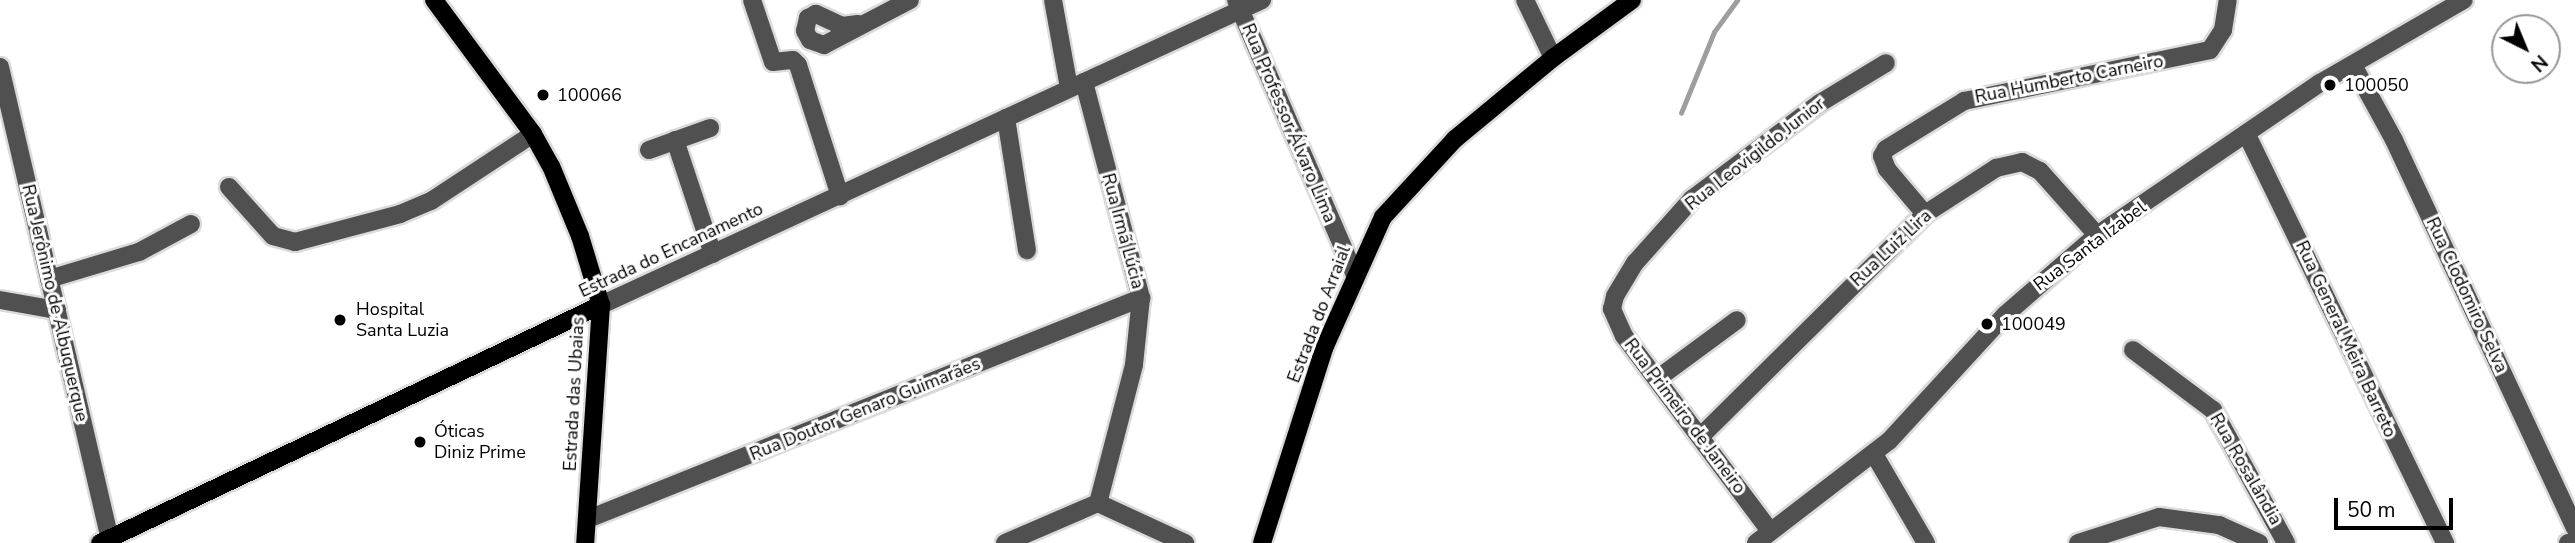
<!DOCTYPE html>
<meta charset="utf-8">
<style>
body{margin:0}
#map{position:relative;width:2575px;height:543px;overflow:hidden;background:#fff;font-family:"Nunito Sans",sans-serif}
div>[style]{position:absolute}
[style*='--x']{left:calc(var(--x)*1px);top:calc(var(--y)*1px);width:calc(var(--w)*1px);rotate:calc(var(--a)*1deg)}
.stream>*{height:4.5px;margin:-2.25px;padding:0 2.25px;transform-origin:2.25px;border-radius:2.25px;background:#9e9e9e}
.roads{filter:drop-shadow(2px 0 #dbdbdb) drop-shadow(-2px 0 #dbdbdb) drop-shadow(0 2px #dbdbdb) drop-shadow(0 -2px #dbdbdb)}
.minor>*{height:18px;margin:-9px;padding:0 9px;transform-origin:9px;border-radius:9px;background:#505050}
.major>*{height:18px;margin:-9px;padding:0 9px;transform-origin:9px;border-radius:9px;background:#000}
.dots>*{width:19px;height:19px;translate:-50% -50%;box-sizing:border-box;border:4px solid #fff;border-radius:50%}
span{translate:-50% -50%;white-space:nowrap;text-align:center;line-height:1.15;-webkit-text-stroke:6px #fff;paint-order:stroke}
.street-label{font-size:18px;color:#000}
.poi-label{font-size:18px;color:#000}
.left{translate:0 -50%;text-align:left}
.north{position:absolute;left:2491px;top:14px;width:70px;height:70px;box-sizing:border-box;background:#fff;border:2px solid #999;border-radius:50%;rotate:137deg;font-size:19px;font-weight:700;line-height:28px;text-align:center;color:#000}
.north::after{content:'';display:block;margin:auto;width:24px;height:32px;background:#000;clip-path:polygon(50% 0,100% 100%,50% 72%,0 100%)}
.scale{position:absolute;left:2334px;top:498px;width:119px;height:32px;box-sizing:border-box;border:4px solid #000;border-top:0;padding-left:9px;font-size:21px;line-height:24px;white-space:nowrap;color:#000;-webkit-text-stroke:5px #fff;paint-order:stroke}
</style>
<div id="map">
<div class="stream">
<div style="--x:1681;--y:113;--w:87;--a:-67.8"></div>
<div style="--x:1714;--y:32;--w:39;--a:-54"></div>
</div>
<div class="roads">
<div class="minor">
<div style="--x:752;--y:0;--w:65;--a:71.3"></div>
<div style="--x:773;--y:62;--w:20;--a:-6"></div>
<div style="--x:793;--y:60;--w:7;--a:45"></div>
<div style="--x:798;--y:65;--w:138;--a:72.2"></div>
<div style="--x:1053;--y:0;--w:89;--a:79.7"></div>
<div style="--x:1236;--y:0;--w:297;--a:66.6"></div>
<div style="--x:1525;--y:0;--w:64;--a:64.2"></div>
<div style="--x:858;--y:24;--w:16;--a:173"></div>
<div style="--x:842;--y:26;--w:29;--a:-155"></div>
<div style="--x:816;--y:14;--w:9;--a:153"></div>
<div style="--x:808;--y:18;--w:13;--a:103"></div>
<div style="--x:805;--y:31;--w:10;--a:61"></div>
<div style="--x:810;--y:40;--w:15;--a:20"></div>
<div style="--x:824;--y:45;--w:97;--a:-27.6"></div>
<div style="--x:2353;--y:65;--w:85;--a:61.3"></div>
<div style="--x:2394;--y:140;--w:428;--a:65"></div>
<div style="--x:0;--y:67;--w:484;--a:76.9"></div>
<div style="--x:1084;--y:82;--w:223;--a:75.2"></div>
<div style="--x:1141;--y:298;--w:67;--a:96"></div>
<div style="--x:1134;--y:365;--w:143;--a:104.6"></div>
<div style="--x:1006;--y:118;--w:134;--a:81"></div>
<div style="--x:2247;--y:135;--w:454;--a:64.1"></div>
<div style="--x:675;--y:140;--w:120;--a:71.6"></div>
<div style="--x:649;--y:150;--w:65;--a:-19.8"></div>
<div style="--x:229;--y:187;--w:66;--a:48.1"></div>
<div style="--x:273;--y:236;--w:23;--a:15"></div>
<div style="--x:295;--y:242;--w:109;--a:-14.9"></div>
<div style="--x:400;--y:214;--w:34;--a:-23"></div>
<div style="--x:431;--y:201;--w:122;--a:-33.3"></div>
<div style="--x:1925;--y:214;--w:59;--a:-130.2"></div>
<div style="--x:1887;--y:169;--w:14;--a:-111"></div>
<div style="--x:1882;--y:156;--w:8;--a:-60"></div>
<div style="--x:1886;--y:149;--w:92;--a:-31.6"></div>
<div style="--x:1964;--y:101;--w:251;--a:-11.7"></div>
<div style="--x:2210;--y:50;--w:24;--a:-57"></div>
<div style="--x:2223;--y:30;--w:30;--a:-81"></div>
<div style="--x:49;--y:279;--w:94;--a:-16.7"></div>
<div style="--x:139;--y:252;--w:59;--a:-28.3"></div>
<div style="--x:0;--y:300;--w:58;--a:10"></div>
<div style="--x:601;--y:305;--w:728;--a:-24.77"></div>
<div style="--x:2133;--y:350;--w:100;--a:36.9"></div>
<div style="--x:2213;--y:410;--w:152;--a:61.2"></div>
<div style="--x:1657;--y:379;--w:99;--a:-36.4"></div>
<div style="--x:1701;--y:436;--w:315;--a:-44.7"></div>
<div style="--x:1925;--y:214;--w:85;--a:-32.9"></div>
<div style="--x:1996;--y:168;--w:27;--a:-13"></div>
<div style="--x:2022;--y:162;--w:20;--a:27"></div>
<div style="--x:2040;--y:171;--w:86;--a:48.3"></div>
<div style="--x:1874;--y:454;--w:103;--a:59.7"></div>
<div style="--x:588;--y:519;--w:596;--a:-21.78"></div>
<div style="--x:1770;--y:531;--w:244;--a:-126.8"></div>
<div style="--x:1624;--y:336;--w:30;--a:-114"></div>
<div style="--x:1612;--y:309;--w:13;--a:-77"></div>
<div style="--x:1615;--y:296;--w:39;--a:-59"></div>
<div style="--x:1635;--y:263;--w:86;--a:-48.3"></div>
<div style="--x:1692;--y:199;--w:160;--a:-36.9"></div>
<div style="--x:1820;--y:103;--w:77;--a:-31.2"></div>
<div style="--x:1005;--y:543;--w:101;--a:-23.3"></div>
<div style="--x:1098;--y:503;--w:96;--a:24.7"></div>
<div style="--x:1756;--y:543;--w:168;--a:-37.5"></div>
<div style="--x:1889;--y:441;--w:171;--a:-47.4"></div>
<div style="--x:2005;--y:315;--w:122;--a:-41"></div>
<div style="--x:2097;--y:235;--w:270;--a:-34.3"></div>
<div style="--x:2320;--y:83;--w:166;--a:-30"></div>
<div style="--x:2078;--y:543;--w:85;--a:-17.8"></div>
<div style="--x:2159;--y:517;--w:61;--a:7.6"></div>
<div style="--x:2219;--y:525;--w:44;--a:24.2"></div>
<div style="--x:2568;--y:543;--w:7;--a:-8"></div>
</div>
<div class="major">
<div style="--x:434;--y:0;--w:167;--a:53.5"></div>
<div style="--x:533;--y:134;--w:37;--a:61"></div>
<div style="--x:551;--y:166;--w:76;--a:67.5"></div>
<div style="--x:580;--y:236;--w:72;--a:73.1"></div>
<div style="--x:601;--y:305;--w:239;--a:93.8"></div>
<div style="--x:100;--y:543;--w:555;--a:-25.41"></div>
<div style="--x:1262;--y:543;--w:207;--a:-72.3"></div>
<div style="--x:1325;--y:346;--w:141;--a:-65.8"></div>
<div style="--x:1383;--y:217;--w:106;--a:-47.3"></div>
<div style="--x:1455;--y:139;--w:127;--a:-39.6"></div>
<div style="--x:1553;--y:58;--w:98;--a:-36.3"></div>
</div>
</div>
<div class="dots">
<div style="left:2330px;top:85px;background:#000"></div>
<div style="left:543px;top:95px;background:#000"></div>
<div style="left:340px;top:320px;background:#000"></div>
<div style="left:1987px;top:324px;background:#000"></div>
<div style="left:420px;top:442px;background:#000"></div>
</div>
<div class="street-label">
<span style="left:2069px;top:79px;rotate:-11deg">Rua Humberto Carneiro</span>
<span style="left:1289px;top:123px;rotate:67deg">Rua Professor Álvaro Lima</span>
<span style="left:1755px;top:154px;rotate:-38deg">Rua Leovigildo Junior</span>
<span style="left:1123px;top:231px;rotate:75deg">Rua Irmã Lúcia</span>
<span style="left:2090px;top:246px;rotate:-37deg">Rua Santa Izabel</span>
<span style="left:1891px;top:248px;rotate:-43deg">Rua Luiz Lira</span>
<span style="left:671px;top:250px;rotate:-25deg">Estrada do Encanamento</span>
<span style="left:2467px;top:295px;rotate:65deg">Rua Clodomiro Selva</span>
<span style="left:55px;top:303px;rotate:77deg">Rua Jerônimo de Albuquerque</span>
<span style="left:1319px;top:314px;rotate:-69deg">Estrada do Arraial</span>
<span style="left:2346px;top:339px;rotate:65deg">Rua General Meira Barreto</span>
<span style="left:574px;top:394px;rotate:-87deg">Estrada das Ubaias</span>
<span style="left:865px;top:409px;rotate:-22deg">Rua Doutor Genaro Guimarães</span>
<span style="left:1685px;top:416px;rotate:53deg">Rua Primeiro de Janeiro</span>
<span style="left:2246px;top:469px;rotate:60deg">Rua Rosalândia</span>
</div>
<div class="poi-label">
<span class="left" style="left:2344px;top:85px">100050</span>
<span class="left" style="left:557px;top:95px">100066</span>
<span class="left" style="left:356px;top:320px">Hospital<br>Santa Luzia</span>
<span class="left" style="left:2001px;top:324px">100049</span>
<span class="left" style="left:434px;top:442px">Óticas<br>Diniz Prime</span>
</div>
<div class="north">N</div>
<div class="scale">50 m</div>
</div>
